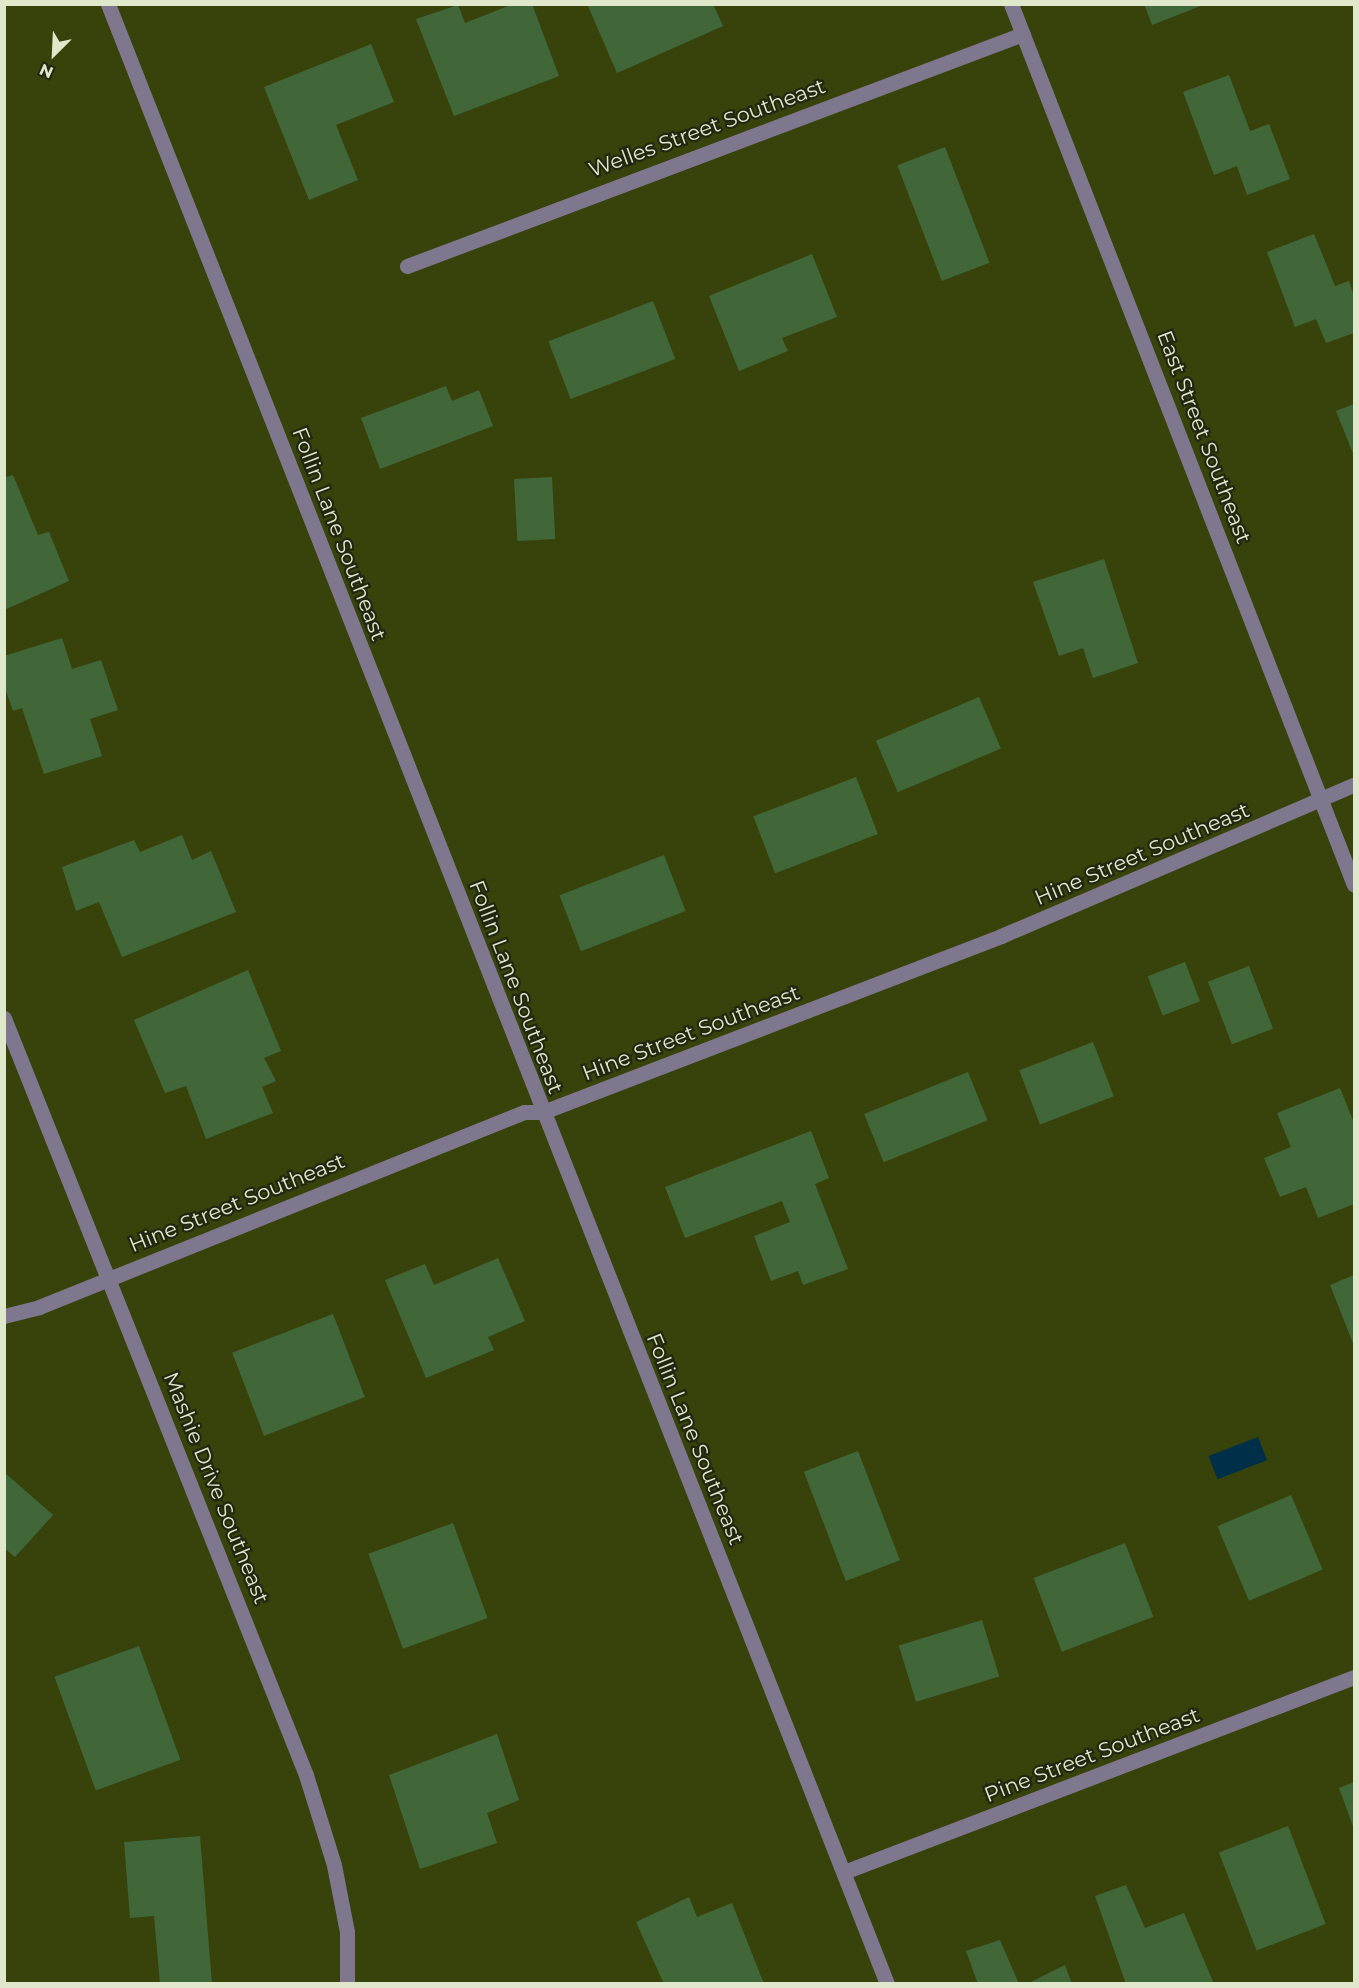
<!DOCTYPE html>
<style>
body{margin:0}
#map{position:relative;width:1359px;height:1988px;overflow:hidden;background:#38430c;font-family:Montserrat,sans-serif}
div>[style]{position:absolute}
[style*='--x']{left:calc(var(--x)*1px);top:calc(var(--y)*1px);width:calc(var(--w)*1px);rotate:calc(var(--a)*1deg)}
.water>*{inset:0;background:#002f4a;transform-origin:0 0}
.building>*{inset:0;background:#416738;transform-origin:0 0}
.minor>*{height:15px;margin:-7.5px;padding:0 7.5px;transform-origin:7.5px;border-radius:7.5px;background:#7e778e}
span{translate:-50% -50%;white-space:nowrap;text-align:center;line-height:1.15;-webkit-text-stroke:4.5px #222711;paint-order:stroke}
.street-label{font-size:21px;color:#e0e8cc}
.frame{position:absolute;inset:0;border:6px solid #e0e8cc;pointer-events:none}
.north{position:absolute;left:24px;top:24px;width:60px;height:60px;-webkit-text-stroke:4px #222711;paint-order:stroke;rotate:204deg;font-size:16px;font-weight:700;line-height:24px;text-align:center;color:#e0e8cc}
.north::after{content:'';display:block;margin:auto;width:21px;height:27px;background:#e0e8cc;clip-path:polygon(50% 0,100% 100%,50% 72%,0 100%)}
</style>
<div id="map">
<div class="water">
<div style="left:1258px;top:1437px;width:25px;height:53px;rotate:69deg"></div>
</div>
<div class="building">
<div style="clip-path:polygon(513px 4px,532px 4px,559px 76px,454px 116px,416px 19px,458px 5px,465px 23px)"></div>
<div style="clip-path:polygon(587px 4px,713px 4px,723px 26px,617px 73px)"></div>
<div style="clip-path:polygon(1144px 4px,1203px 4px,1203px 5px,1152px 25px)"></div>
<div style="clip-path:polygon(371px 44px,394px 102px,336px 125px,358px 180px,309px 200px,264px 87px)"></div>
<div style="clip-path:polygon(1229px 75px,1250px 131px,1269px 124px,1290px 179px,1247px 195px,1237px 166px,1214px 175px,1183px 92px)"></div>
<div style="left:945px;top:147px;width:124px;height:51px;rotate:69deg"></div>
<div style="clip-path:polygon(1314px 234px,1335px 286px,1349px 281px,1354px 297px,1354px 333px,1326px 343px,1316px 319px,1295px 327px,1267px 252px)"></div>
<div style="clip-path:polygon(812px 254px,837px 317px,782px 338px,788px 351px,739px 371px,709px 296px)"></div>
<div style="left:653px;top:301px;width:62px;height:112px;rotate:69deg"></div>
<div style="clip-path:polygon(446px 386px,452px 401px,479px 390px,493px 426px,380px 469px,361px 418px)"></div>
<div style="clip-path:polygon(1354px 404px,1354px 456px,1336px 411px)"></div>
<div style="clip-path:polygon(13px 475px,38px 535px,49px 532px,69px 581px,4px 610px,4px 478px)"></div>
<div style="left:552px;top:477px;width:62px;height:38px;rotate:87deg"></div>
<div style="clip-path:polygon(1104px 559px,1138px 663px,1093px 678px,1083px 648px,1059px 656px,1033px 582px)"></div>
<div style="clip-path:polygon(62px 638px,72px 669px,101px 660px,118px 710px,90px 719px,102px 756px,44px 774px,22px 708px,13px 711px,4px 685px,4px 656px)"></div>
<div style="left:979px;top:697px;width:56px;height:112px;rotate:67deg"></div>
<div style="left:856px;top:777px;width:61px;height:110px;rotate:69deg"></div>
<div style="clip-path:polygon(182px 835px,192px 860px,211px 851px,236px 912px,122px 957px,99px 902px,76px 911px,62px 867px,134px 840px,140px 852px)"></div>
<div style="left:664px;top:855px;width:60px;height:112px;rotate:69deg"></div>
<div style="left:1185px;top:962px;width:42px;height:40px;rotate:69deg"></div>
<div style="left:1249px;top:966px;width:67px;height:44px;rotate:69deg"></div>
<div style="clip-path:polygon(248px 970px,281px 1051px,264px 1058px,276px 1081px,262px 1087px,273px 1113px,206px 1139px,186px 1086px,165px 1093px,134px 1020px)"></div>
<div style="left:1093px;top:1042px;width:58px;height:79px;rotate:69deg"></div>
<div style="left:968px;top:1072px;width:52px;height:112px;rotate:68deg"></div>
<div style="clip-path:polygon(1340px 1088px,1354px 1123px,1354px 1204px,1318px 1218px,1306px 1187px,1280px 1197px,1264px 1158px,1291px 1147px,1277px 1113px)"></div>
<div style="clip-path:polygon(811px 1131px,829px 1178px,815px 1184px,848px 1269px,803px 1285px,798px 1271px,771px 1281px,754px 1236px,790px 1222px,782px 1201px,685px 1238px,665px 1187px)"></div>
<div style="clip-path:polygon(498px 1258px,525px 1321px,488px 1337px,494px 1350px,426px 1378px,385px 1280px,425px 1264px,434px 1285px)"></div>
<div style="clip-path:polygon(1354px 1275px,1354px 1346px,1330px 1285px)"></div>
<div style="left:333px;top:1314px;width:89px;height:108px;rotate:69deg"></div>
<div style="left:858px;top:1451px;width:117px;height:58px;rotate:69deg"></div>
<div style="clip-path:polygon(4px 1472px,53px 1515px,15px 1557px,4px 1548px)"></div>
<div style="left:1291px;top:1495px;width:81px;height:80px;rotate:67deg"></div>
<div style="left:453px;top:1523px;width:101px;height:90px;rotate:70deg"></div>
<div style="left:1125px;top:1543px;width:79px;height:98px;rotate:69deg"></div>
<div style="left:982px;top:1620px;width:59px;height:87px;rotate:73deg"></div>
<div style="left:139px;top:1646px;width:121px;height:90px;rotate:70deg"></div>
<div style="clip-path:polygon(497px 1734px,519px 1800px,487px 1813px,497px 1843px,420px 1869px,389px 1775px)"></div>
<div style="clip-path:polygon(1354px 1782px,1354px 1829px,1339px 1788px)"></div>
<div style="left:1288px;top:1826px;width:105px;height:74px;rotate:69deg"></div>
<div style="clip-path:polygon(200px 1836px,212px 1984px,160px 1984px,154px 1916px,130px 1918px,124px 1842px)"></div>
<div style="clip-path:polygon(1126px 1885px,1145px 1928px,1184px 1913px,1214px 1984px,1126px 1984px,1095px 1896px)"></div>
<div style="clip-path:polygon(689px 1897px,697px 1917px,732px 1903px,764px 1984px,664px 1984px,636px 1922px)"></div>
<div style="clip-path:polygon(1000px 1940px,1019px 1984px,978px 1984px,966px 1951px)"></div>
<div style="clip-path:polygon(1065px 1965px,1072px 1984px,1027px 1984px)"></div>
</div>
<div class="minor">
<div style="--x:108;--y:4;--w:2128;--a:68.52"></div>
<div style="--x:1011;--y:4;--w:945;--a:68.73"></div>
<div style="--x:407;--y:266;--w:658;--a:-20.64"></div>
<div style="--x:4;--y:1018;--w:815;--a:68.25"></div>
<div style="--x:306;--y:1775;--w:94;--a:72.7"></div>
<div style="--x:334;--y:1865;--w:68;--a:79"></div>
<div style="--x:347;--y:1932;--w:52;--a:90"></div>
<div style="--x:4;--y:1316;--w:36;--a:-14"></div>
<div style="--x:39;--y:1307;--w:523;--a:-21.9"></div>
<div style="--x:524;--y:1112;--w:19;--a:0"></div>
<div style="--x:543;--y:1112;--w:491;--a:-21"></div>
<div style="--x:1001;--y:936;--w:384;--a:-23.2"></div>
<div style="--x:844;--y:1872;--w:546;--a:-20.92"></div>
</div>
<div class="street-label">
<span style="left:707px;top:128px;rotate:-20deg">Welles Street Southeast</span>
<span style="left:1204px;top:437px;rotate:69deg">East Street Southeast</span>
<span style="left:339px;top:534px;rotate:69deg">Follin Lane Southeast</span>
<span style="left:1142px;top:854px;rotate:-23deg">Hine Street Southeast</span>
<span style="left:516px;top:987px;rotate:69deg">Follin Lane Southeast</span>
<span style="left:691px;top:1033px;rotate:-21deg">Hine Street Southeast</span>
<span style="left:237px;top:1203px;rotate:-22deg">Hine Street Southeast</span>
<span style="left:695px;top:1439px;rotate:68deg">Follin Lane Southeast</span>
<span style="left:216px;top:1488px;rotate:68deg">Mashie Drive Southeast</span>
<span style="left:1092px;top:1755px;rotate:-21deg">Pine Street Southeast</span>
</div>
<div class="frame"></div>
<div class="north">N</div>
</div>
